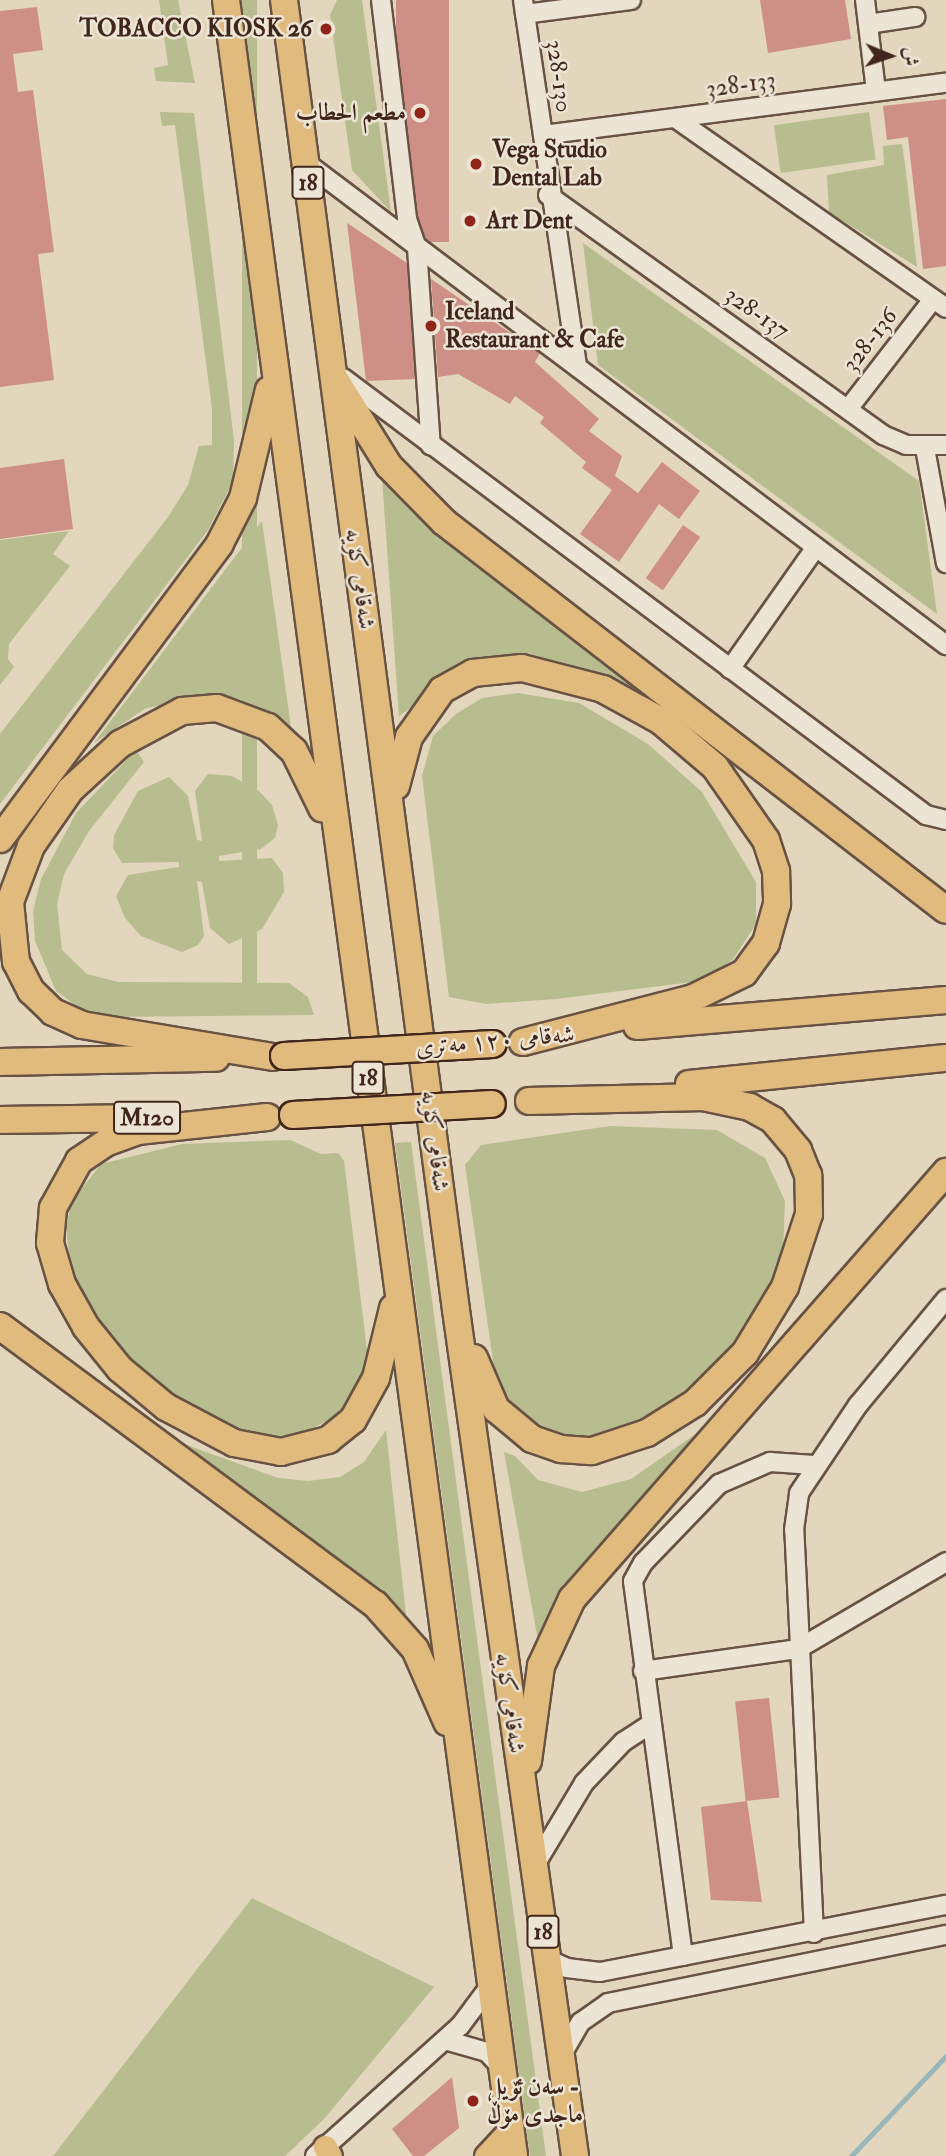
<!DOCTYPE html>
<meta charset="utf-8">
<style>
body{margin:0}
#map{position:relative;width:946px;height:2156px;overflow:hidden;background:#e2d6bd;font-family:"IM FELL Double Pica",Amiri,serif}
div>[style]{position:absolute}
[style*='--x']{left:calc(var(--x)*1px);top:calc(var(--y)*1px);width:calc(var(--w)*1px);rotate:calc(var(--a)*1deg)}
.green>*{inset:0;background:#b7bd8e;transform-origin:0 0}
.stream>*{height:5px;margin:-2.5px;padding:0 2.5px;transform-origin:2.5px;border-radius:2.5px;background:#99b6bb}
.building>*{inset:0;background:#ce8f86;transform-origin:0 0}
.roads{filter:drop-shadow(2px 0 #685244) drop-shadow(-2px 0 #685244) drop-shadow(0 2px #685244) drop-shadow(0 -2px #685244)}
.minor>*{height:18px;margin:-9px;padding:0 9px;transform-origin:9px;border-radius:9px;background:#ece4d4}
.major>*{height:23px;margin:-11.5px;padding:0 11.5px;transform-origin:11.5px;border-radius:11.5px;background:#e1bb7e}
.highway>*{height:26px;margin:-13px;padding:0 13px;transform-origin:13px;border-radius:13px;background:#e1bb7e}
.bridges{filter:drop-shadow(2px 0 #40261b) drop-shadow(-2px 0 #40261b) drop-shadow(0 2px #40261b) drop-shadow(0 -2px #40261b)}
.highway-bridge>*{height:26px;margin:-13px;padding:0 13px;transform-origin:13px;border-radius:13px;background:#e1bb7e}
.dots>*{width:19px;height:19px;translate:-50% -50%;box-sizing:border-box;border:4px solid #ece4d4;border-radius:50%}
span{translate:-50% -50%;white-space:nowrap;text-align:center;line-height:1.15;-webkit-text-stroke:5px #ece4d4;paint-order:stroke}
.shield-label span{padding:2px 5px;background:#ece4d4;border:2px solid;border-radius:5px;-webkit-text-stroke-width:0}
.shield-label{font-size:23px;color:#40261b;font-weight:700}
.poi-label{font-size:24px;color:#40261b;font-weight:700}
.right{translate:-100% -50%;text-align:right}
.left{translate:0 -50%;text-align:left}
.street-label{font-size:24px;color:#40261b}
.north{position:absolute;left:855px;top:21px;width:70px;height:70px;-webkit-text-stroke:5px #ece4d4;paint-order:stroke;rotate:92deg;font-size:19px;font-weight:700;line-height:28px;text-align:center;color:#40261b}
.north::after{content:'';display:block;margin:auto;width:24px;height:32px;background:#40261b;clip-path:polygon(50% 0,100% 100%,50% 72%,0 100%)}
</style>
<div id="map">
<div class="green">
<div style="clip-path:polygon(159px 0,178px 0,195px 83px,156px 81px,154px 68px,168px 65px)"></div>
<div style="left:242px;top:0;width:15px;height:1010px"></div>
<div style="clip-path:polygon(337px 0,362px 0,391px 212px,352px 170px,330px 15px)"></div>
<div style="clip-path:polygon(160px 112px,194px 113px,234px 440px,233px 481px,208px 530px,0 804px,0 734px,168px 517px,188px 485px,199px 446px,212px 445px,212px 409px,175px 125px,162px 126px)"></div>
<div style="left:869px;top:112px;width:48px;height:96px;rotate:82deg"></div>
<div style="clip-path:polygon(902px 144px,905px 164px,917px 267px,829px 212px,827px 175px,884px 165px,883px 146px)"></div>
<div style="clip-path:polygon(583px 243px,919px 481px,937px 614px,598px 365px)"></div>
<div style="clip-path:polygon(382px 479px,412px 512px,482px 568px,679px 714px,529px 653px,467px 667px,399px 716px)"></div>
<div style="clip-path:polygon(262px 521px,291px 727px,244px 700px,217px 696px,146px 708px,94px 743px)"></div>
<div style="clip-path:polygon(69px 531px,53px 554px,70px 566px,9px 644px,8px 659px,14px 667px,0 685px,0 540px)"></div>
<div style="clip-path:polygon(518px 693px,579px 703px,648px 744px,702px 792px,756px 882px,756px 924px,734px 958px,708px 980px,556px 999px,486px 1004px,449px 997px,422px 776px,433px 736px,456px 714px,482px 698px)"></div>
<div style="clip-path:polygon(136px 750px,144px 762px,89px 831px,64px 874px,57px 904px,62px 950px,87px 974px,118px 982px,289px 983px,308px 997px,314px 1015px,107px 1017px,88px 1014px,56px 991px,35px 941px,33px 911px,41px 879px,76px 813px)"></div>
<div style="clip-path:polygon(208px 774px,232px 776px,259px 791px,272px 805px,278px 825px,275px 838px,261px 849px,219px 856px,219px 861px,272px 858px,283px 873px,284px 892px,262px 929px,229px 944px,210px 928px,202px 882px,197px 881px,204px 936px,198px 945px,182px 952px,141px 936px,125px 918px,116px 896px,128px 875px,179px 867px,179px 862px,122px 863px,113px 848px,114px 835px,138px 791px,169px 777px,188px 796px,197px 840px,202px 841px,195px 791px)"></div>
<div style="clip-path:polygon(610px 1126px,717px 1130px,765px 1158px,785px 1201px,783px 1252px,774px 1295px,711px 1382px,622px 1442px,581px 1443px,538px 1432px,498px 1396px,465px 1165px,481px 1145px)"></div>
<div style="clip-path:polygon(290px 1140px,321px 1154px,338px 1153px,344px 1161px,369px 1367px,355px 1406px,290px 1440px,252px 1436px,157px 1390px,115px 1347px,71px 1273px,66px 1226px,72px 1201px,101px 1164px,182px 1144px)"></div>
<div style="clip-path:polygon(411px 1142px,481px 1669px,546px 2156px,530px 2156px,395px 1143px)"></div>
<div style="clip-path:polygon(710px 1424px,539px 1646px,504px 1452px,515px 1456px,538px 1480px,582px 1492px,631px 1479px)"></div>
<div style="clip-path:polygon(386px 1430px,407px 1624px,344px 1564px,184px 1444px,278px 1478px,308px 1481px,340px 1477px,364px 1462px)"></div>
<div style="clip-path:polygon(252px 1898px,434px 1987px,324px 2119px,285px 2156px,53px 2156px)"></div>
</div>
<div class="stream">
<div style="--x:851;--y:2156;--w:138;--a:-46.5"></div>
</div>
<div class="building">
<div style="left:396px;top:0;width:53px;height:242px"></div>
<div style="clip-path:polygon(760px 0,845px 0,851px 39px,768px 53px)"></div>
<div style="clip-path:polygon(37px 7px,43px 50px,13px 54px,18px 92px,33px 90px,54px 252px,38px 254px,54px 380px,0 387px,0 11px)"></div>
<div style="clip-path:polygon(946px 99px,946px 266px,923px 269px,908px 137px,887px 140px,883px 106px)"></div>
<div style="clip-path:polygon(347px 223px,407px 263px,415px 379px,366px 381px)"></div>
<div style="clip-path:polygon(431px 279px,540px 353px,535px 362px,599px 419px,589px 431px,622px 456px,615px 476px,638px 493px,662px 462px,700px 491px,679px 519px,659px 504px,619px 562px,580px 534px,612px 490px,582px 468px,586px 462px,540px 423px,544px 417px,515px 396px,510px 404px,458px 374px,438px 377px)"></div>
<div style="clip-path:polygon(64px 459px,73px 529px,0 539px,0 468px)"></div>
<div style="left:683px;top:525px;width:21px;height:65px;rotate:35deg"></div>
<div style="left:769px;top:1698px;width:100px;height:34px;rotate:84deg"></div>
<div style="clip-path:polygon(747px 1801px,762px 1902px,711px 1900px,701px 1807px)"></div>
<div style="clip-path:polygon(452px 2077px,459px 2128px,424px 2156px,413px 2156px,392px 2129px)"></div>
</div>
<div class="roads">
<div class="minor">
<div style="--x:381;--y:0;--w:221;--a:83.2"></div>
<div style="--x:407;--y:219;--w:31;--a:71"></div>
<div style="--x:417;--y:248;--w:198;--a:86"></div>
<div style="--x:523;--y:0;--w:371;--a:81.6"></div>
<div style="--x:865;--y:0;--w:92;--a:83.1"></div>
<div style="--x:525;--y:14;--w:107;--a:-7.5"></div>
<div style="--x:868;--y:24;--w:48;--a:-8.5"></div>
<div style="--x:675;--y:118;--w:331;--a:35"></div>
<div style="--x:543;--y:135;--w:406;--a:-7.4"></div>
<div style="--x:305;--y:162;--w:803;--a:37"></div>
<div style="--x:548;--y:195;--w:412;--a:35.6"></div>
<div style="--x:883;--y:435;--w:25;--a:23"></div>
<div style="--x:906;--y:445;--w:40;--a:0"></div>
<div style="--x:343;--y:378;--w:729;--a:36.85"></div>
<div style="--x:926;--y:815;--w:21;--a:14"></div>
<div style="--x:848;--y:409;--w:135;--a:-52.2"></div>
<div style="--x:925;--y:448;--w:117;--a:79.7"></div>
<div style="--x:730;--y:669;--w:149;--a:-54.8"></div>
<div style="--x:643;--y:1671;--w:157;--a:-8.1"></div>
<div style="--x:798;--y:1649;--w:172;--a:-30.4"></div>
<div style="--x:535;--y:1865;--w:96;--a:-59.1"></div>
<div style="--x:584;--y:1783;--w:57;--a:-46.4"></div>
<div style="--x:623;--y:1742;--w:33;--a:-33"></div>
<div style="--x:814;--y:1933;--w:403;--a:-92.8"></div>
<div style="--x:794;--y:1530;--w:37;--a:-82"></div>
<div style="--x:799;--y:1493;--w:106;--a:-56.2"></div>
<div style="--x:858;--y:1405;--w:138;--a:-50.3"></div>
<div style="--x:683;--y:1956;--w:378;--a:-97.6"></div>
<div style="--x:633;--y:1581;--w:21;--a:-61"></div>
<div style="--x:643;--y:1563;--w:110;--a:-46.1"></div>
<div style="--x:719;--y:1484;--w:56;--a:-23.3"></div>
<div style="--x:770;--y:1462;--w:44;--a:3.9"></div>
<div style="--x:547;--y:1959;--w:22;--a:24"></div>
<div style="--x:567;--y:1968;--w:33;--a:7"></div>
<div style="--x:600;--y:1972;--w:352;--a:-11"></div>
<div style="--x:445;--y:2040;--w:44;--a:15.9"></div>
<div style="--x:487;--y:2052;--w:21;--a:47"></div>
<div style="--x:561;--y:2056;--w:39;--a:-60"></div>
<div style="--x:581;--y:2022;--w:33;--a:-35"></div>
<div style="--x:608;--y:2003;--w:345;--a:-11.4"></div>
<div style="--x:315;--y:2156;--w:195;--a:-41.9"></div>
<div style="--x:460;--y:2026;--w:50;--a:-53.1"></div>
</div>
<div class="major">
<div style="--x:325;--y:2147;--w:10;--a:61"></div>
<div style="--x:486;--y:2156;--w:35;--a:-47"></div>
</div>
<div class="highway">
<div style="--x:226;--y:0;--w:2175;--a:82.39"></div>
<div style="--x:284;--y:0;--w:1321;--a:82.52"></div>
<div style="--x:456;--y:1310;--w:854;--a:81.99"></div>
<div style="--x:336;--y:381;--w:100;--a:58.1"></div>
<div style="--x:389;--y:466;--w:78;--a:45.5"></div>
<div style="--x:444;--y:522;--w:634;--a:37.7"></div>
<div style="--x:396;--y:786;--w:51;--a:-75.1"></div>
<div style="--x:409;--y:737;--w:57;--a:-54.9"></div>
<div style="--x:442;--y:690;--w:35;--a:-29"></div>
<div style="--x:473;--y:673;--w:49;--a:-5.8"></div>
<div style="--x:522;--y:668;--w:84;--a:14.5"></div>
<div style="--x:603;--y:689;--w:66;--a:28.9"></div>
<div style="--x:661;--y:721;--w:71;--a:40.4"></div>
<div style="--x:715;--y:767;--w:89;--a:55.1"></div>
<div style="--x:766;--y:840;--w:33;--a:72"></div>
<div style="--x:776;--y:871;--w:33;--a:88"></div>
<div style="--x:777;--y:904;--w:41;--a:105.8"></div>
<div style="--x:766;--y:943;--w:37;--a:126"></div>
<div style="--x:744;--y:973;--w:57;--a:153.9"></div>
<div style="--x:693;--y:998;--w:176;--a:165.5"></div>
<div style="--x:0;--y:839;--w:367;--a:-53.3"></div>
<div style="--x:219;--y:545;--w:53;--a:-62.9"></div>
<div style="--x:243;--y:498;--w:111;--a:-76.5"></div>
<div style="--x:637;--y:1026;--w:310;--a:-4.8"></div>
<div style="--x:273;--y:1057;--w:194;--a:-170.5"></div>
<div style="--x:82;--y:1025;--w:32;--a:-156"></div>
<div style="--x:53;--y:1012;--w:30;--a:-136"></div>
<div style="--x:31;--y:991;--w:33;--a:-117"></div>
<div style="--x:16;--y:962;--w:60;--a:-95.7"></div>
<div style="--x:10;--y:902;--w:60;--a:-69.4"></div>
<div style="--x:31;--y:846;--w:68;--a:-55.1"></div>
<div style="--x:70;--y:790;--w:68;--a:-42.6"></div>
<div style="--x:120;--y:744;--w:70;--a:-28"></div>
<div style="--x:182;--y:711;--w:35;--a:-5"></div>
<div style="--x:217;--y:708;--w:54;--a:20.4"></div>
<div style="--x:268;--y:727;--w:35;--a:43"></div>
<div style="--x:294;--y:751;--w:64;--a:63.8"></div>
<div style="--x:0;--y:1062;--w:216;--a:-1.1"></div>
<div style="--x:689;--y:1084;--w:258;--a:-5.8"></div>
<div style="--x:267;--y:1117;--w:130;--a:173.8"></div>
<div style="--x:138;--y:1131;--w:33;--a:160"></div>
<div style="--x:107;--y:1142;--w:34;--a:146"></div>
<div style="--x:79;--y:1161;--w:54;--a:119"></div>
<div style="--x:53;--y:1208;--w:35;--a:95"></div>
<div style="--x:50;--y:1243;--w:43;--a:73.7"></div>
<div style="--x:62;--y:1284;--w:49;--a:60.8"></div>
<div style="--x:86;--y:1327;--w:54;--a:51"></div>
<div style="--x:120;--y:1369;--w:60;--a:39.6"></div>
<div style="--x:166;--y:1407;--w:77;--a:27.9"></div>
<div style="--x:234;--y:1443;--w:48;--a:10.8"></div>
<div style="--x:281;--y:1452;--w:49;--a:-14.3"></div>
<div style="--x:328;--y:1440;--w:32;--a:-39"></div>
<div style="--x:353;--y:1420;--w:48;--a:-61.3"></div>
<div style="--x:376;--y:1378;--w:72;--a:-76.3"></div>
<div style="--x:0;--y:1120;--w:152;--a:-0.8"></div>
<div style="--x:0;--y:1326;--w:467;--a:36.6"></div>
<div style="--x:375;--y:1604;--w:60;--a:48.4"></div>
<div style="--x:415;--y:1649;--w:80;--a:66.3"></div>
<div style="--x:474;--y:1358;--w:56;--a:66.7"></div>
<div style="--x:496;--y:1409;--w:47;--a:39.8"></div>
<div style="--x:532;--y:1439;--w:31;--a:19"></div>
<div style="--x:561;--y:1449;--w:31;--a:4"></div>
<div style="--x:592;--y:1451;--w:58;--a:-18.1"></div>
<div style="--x:647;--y:1433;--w:57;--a:-32"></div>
<div style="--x:695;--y:1403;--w:71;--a:-45"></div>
<div style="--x:745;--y:1353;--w:77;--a:-58.8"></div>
<div style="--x:785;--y:1287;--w:77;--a:-71.8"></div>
<div style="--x:809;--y:1214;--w:39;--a:-91"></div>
<div style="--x:808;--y:1175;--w:27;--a:-112"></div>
<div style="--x:798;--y:1150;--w:39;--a:-130"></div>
<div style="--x:773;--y:1120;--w:26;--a:-151"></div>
<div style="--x:750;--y:1107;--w:48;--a:-168"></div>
<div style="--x:703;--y:1097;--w:174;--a:178.7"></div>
<div style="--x:528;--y:1761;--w:96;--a:-82.2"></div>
<div style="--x:541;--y:1666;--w:74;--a:-65.2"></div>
<div style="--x:572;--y:1599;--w:568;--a:-48.79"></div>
</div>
</div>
<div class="bridges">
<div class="highway-bridge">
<div style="--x:284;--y:1056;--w:209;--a:-3.3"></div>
<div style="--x:293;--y:1115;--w:199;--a:-3.2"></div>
</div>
</div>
<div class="dots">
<div style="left:326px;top:29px;background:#8f2418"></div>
<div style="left:420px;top:113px;background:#8f2418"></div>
<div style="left:476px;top:164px;background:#8f2418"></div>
<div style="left:470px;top:221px;background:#8f2418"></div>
<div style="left:431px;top:326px;background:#8f2418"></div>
<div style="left:473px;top:2101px;background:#8f2418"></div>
</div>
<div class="shield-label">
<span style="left:308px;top:183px">18</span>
<span style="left:368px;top:1078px">18</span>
<span style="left:147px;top:1118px">M120</span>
<span style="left:543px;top:1932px">18</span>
</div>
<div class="poi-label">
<span class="right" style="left:312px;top:29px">TOBACCO KIOSK 26</span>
<span class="right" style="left:406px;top:113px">مطعم الحطاب</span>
<span class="left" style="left:492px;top:164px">Vega Studio<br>Dental Lab</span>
<span class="left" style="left:486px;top:221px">Art Dent</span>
<span class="left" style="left:445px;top:326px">Iceland<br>Restaurant &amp; Cafe</span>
<span class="left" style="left:487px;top:2101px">سەن ئۆیل -<br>ماجدی مۆڵ</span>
</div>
<div class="street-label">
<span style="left:559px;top:76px;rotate:82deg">328-130</span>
<span style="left:741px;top:85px;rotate:-8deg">328-133</span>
<span style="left:757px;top:313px;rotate:35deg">328-137</span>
<span style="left:870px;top:340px;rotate:-52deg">328-136</span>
<span style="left:360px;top:579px;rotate:82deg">شەقامی کۆیە</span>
<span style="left:495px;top:1041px;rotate:-5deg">شەقامی ١٢٠ مەتری</span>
<span style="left:435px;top:1141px;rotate:83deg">شەقامی کۆیە</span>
<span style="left:510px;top:1703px;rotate:82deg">شەقامی کۆیە</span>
</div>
<div class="north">ش</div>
</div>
